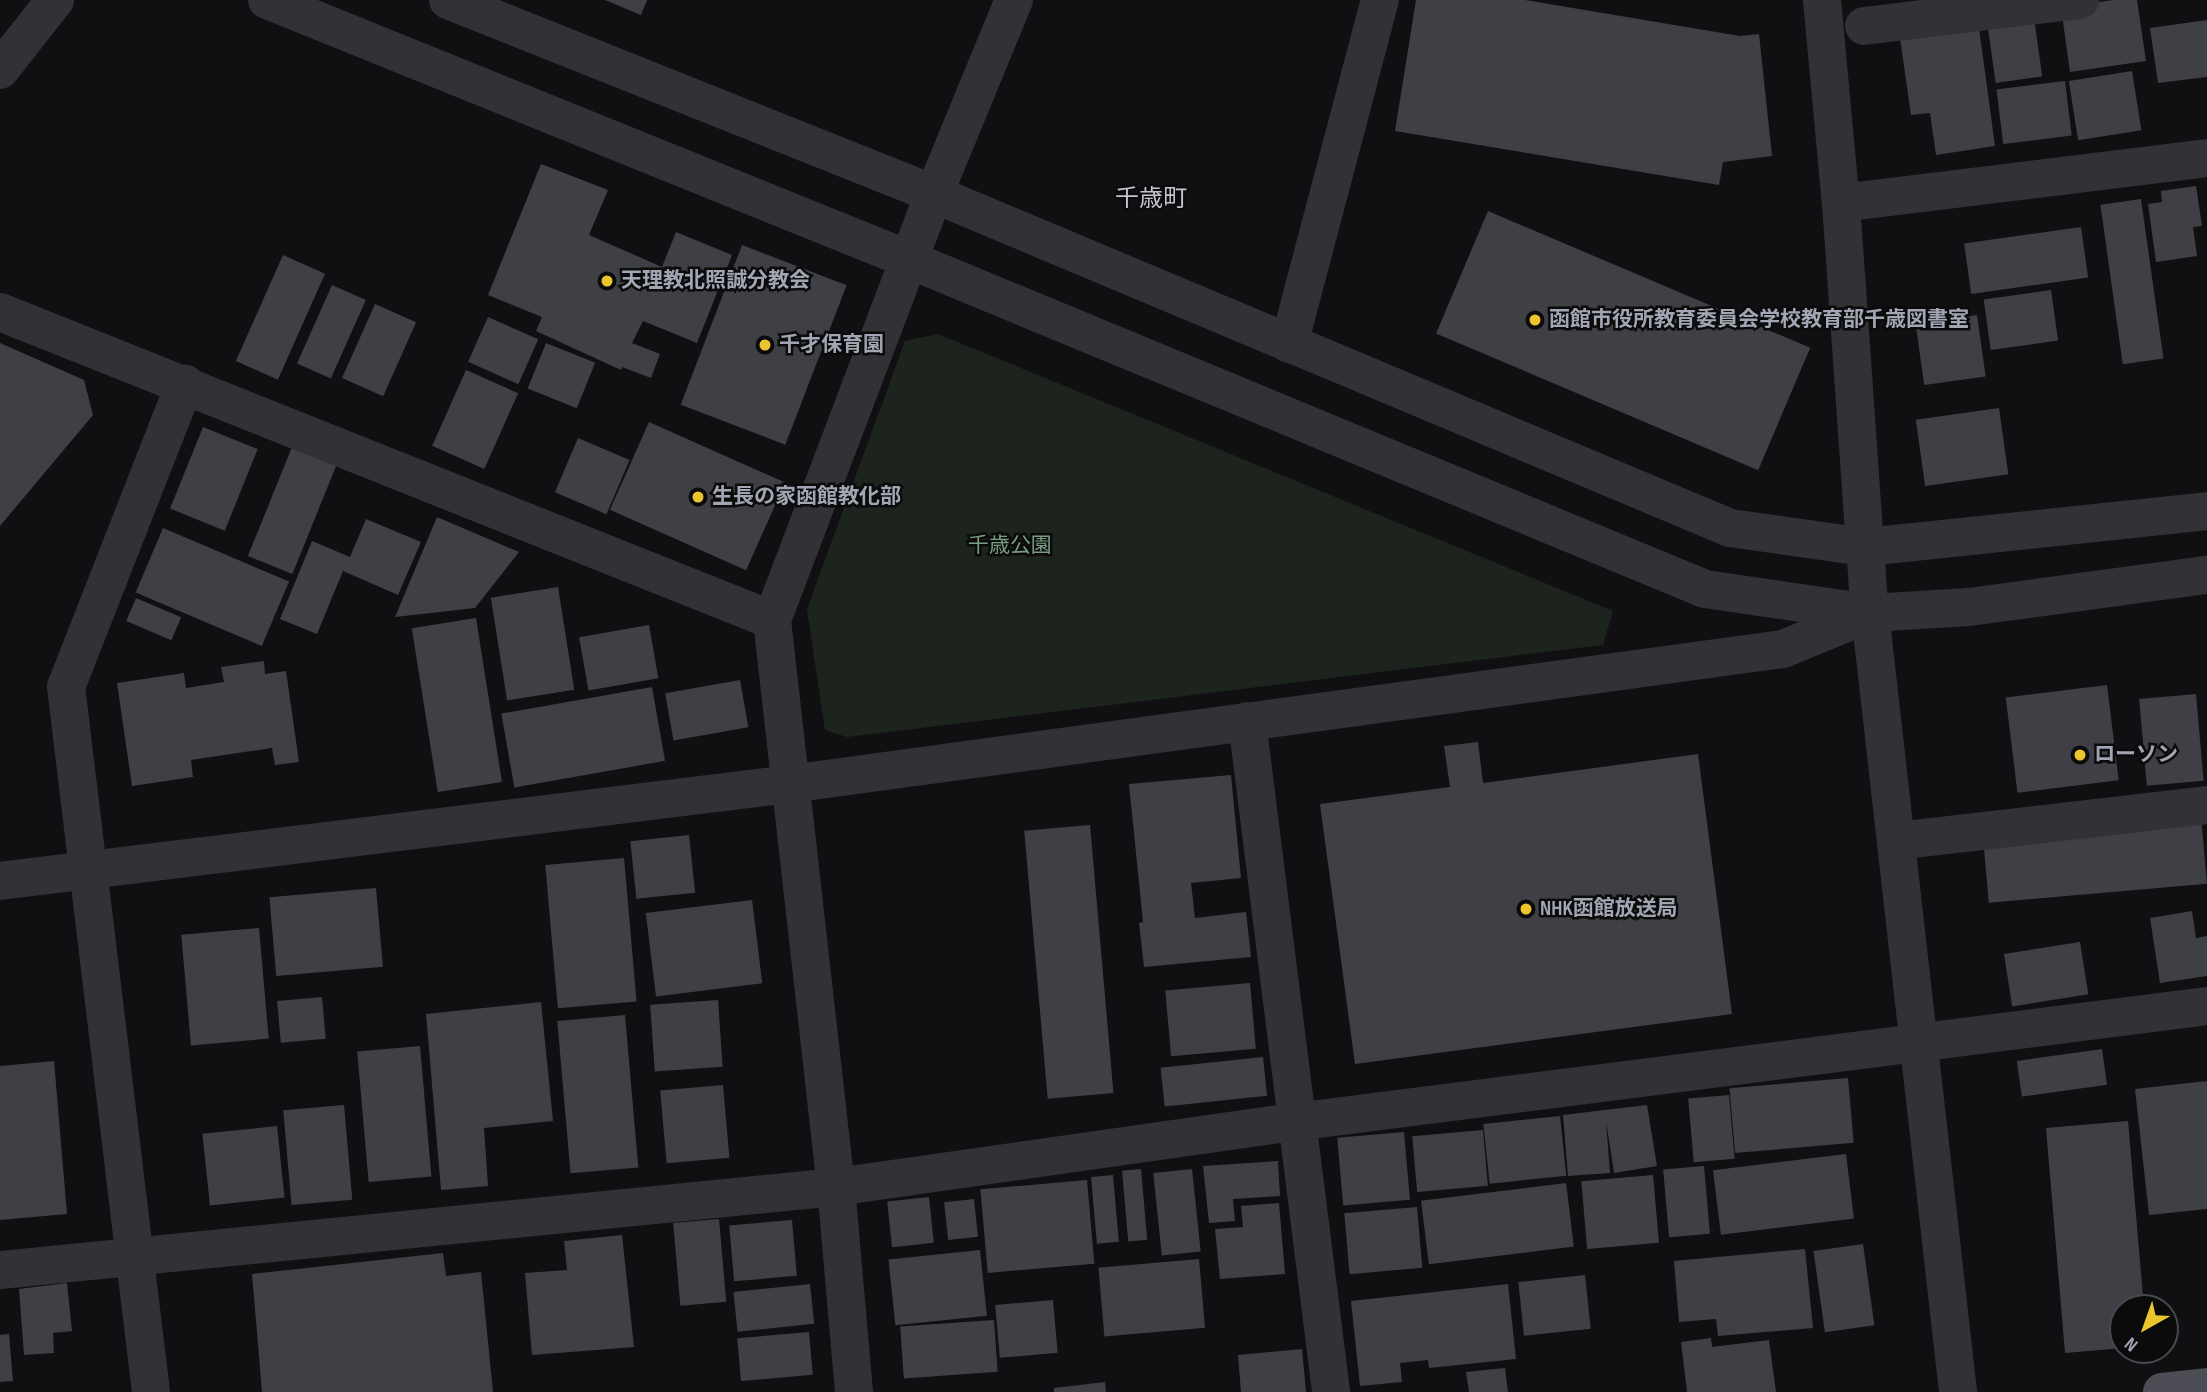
<!DOCTYPE html>
<meta charset="utf-8">
<style>
body{margin:0}
#map{position:relative;width:2207px;height:1392px;overflow:hidden;background:#101012;font-family:"Sofia Sans Condensed","Noto Sans JP",sans-serif}
div>[style]{position:absolute}
[style*='--x']{left:calc(var(--x)*1px);top:calc(var(--y)*1px);width:calc(var(--w)*1px);rotate:calc(var(--a)*1deg)}
.green>*{inset:0;background:#1d241e}
.building>*{inset:0;background:#3f4045;transform-origin:0 0}
.minor>*{height:38px;margin:-19px;padding:0 19px;transform-origin:19px;border-radius:19px;background:#313136}
.major>*{height:38px;margin:-19px;padding:0 19px;transform-origin:19px;border-radius:19px;background:#4d4e55}
.dots>*{width:19px;height:19px;translate:-50% -50%;box-sizing:border-box;border:4px solid #0b0b0c;border-radius:50%}
span{translate:-50% -50%;white-space:nowrap;text-align:center;line-height:1.15;-webkit-text-stroke:5px #0b0b0c;paint-order:stroke}
.poi-label{font-size:21px;color:#a2a5b2;font-weight:700}
.left{translate:0 -50%;text-align:left}
.park-label{font-size:21px;color:#799d80}
.quarter-label{font-size:24px;color:#c2c4ce}
.north{position:absolute;left:2109px;top:1294px;width:70px;height:70px;box-sizing:border-box;background:#0b0b0c;border:2px solid #47494e;border-radius:50%;rotate:220deg;font-size:19px;font-weight:700;line-height:28px;text-align:center;color:#a2a5b2}
.north::after{content:'';display:block;margin:auto;width:24px;height:32px;background:#ecc42e;clip-path:polygon(50% 0,100% 100%,50% 72%,0 100%)}
</style>
<div id="map">
<div class="green">
<div style="clip-path:polygon(938px 334px,1613px 611px,1603px 645px,847px 737px,825px 730px,807px 609px,905px 341px)"></div>
</div>
<div class="building">
<div style="clip-path:polygon(605px 0,647px 0,641px 15px)"></div>
<div style="clip-path:polygon(1416px 0,1525px 0,1740px 36px,1759px 34px,1772px 156px,1723px 162px,1719px 185px,1395px 131px)"></div>
<div style="clip-path:polygon(2114px 0,2137px 0,2146px 61px,2070px 72px,2061px 7px)"></div>
<div style="left:2034px;top:18px;width:59px;height:47px;rotate:82deg"></div>
<div style="clip-path:polygon(2207px 20px,2207px 77px,2158px 83px,2150px 28px)"></div>
<div style="clip-path:polygon(1979px 28px,1995px 146px,1936px 155px,1930px 113px,1911px 115px,1900px 38px)"></div>
<div style="left:2132px;top:71px;width:60px;height:64px;rotate:81deg"></div>
<div style="left:2065px;top:81px;width:55px;height:69px;rotate:83deg"></div>
<div style="clip-path:polygon(541px 164px,608px 190px,589px 235px,662px 267px,676px 232px,732px 255px,697px 343px,643px 321px,632px 343px,660px 354px,651px 378px,622px 367px,621px 370px,536px 331px,542px 317px,488px 295px)"></div>
<div style="clip-path:polygon(2196px 186px,2202px 226px,2193px 227px,2197px 256px,2156px 262px,2148px 204px,2162px 202px,2161px 191px)"></div>
<div style="left:2141px;top:199px;width:161px;height:41px;rotate:82deg"></div>
<div style="left:1488px;top:211px;width:350px;height:133px;rotate:23deg"></div>
<div style="left:2081px;top:227px;width:51px;height:118px;rotate:82deg"></div>
<div style="left:742px;top:245px;width:112px;height:171px;rotate:21deg"></div>
<div style="left:283px;top:255px;width:46px;height:116px;rotate:24deg"></div>
<div style="left:332px;top:285px;width:37px;height:86px;rotate:24deg"></div>
<div style="left:2051px;top:290px;width:51px;height:68px;rotate:82deg"></div>
<div style="left:375px;top:304px;width:45px;height:81px;rotate:24deg"></div>
<div style="left:1977px;top:315px;width:62px;height:62px;rotate:82deg"></div>
<div style="left:488px;top:317px;width:55px;height:49px;rotate:24deg"></div>
<div style="clip-path:polygon(0 343px,84px 380px,93px 415px,0 526px)"></div>
<div style="left:546px;top:343px;width:53px;height:49px;rotate:22deg"></div>
<div style="left:466px;top:370px;width:57px;height:83px;rotate:24deg"></div>
<div style="left:1999px;top:408px;width:67px;height:84px;rotate:82deg"></div>
<div style="left:649px;top:422px;width:149px;height:96px;rotate:24deg"></div>
<div style="left:203px;top:427px;width:59px;height:88px;rotate:22deg"></div>
<div style="left:578px;top:438px;width:56px;height:59px;rotate:23deg"></div>
<div style="left:294px;top:442px;width:48px;height:123px;rotate:22deg"></div>
<div style="clip-path:polygon(437px 517px,519px 552px,475px 608px,395px 617px)"></div>
<div style="clip-path:polygon(366px 519px,421px 542px,398px 595px,343px 571px,317px 634px,280px 619px,312px 541px,350px 557px)"></div>
<div style="left:163px;top:528px;width:137px;height:70px;rotate:23deg"></div>
<div style="left:558px;top:587px;width:104px;height:68px;rotate:81deg"></div>
<div style="left:136px;top:598px;width:49px;height:25px;rotate:23deg"></div>
<div style="left:476px;top:618px;width:166px;height:65px;rotate:81deg"></div>
<div style="left:649px;top:625px;width:54px;height:71px;rotate:80deg"></div>
<div style="clip-path:polygon(264px 661px,265px 674px,286px 671px,299px 762px,275px 765px,272px 748px,191px 760px,193px 777px,132px 786px,117px 683px,184px 673px,186px 688px,224px 682px,221px 667px)"></div>
<div style="left:740px;top:680px;width:48px;height:76px;rotate:80deg"></div>
<div style="left:2107px;top:685px;width:96px;height:102px;rotate:83deg"></div>
<div style="left:652px;top:687px;width:75px;height:153px;rotate:80deg"></div>
<div style="left:2196px;top:694px;width:87px;height:57px;rotate:85deg"></div>
<div style="clip-path:polygon(1478px 742px,1483px 783px,1698px 754px,1732px 1014px,1355px 1064px,1320px 804px,1450px 787px,1444px 746px)"></div>
<div style="clip-path:polygon(1231px 775px,1241px 878px,1191px 883px,1195px 918px,1246px 912px,1251px 957px,1144px 967px,1139px 923px,1143px 922px,1129px 784px)"></div>
<div style="left:2201px;top:816px;width:68px;height:219px;rotate:85deg"></div>
<div style="left:1090px;top:825px;width:269px;height:66px;rotate:85deg"></div>
<div style="left:689px;top:835px;width:58px;height:59px;rotate:84deg"></div>
<div style="left:624px;top:858px;width:144px;height:79px;rotate:85deg"></div>
<div style="left:376px;top:888px;width:79px;height:107px;rotate:85deg"></div>
<div style="left:752px;top:900px;width:84px;height:107px;rotate:83deg"></div>
<div style="clip-path:polygon(2192px 911px,2196px 938px,2207px 936px,2207px 976px,2160px 983px,2150px 918px)"></div>
<div style="left:259px;top:928px;width:111px;height:78px;rotate:85deg"></div>
<div style="left:2080px;top:942px;width:53px;height:77px;rotate:81deg"></div>
<div style="left:1250px;top:983px;width:66px;height:85px;rotate:85deg"></div>
<div style="left:322px;top:997px;width:42px;height:45px;rotate:85deg"></div>
<div style="left:718px;top:1000px;width:67px;height:68px;rotate:86deg"></div>
<div style="clip-path:polygon(541px 1002px,553px 1121px,484px 1128px,488px 1186px,441px 1190px,426px 1014px)"></div>
<div style="left:625px;top:1015px;width:153px;height:68px;rotate:85deg"></div>
<div style="left:420px;top:1046px;width:131px;height:63px;rotate:85deg"></div>
<div style="left:2102px;top:1049px;width:36px;height:86px;rotate:82deg"></div>
<div style="left:1263px;top:1057px;width:39px;height:103px;rotate:84deg"></div>
<div style="clip-path:polygon(54px 1061px,67px 1214px,0 1220px,0 1066px)"></div>
<div style="left:1848px;top:1078px;width:65px;height:119px;rotate:85deg"></div>
<div style="clip-path:polygon(2207px 1081px,2207px 1209px,2149px 1215px,2135px 1089px)"></div>
<div style="left:723px;top:1085px;width:73px;height:63px;rotate:85deg"></div>
<div style="left:1729px;top:1095px;width:64px;height:41px;rotate:85deg"></div>
<div style="left:344px;top:1105px;width:95px;height:61px;rotate:85deg"></div>
<div style="clip-path:polygon(1647px 1105px,1657px 1166px,1614px 1173px,1606px 1121px,1610px 1173px,1568px 1176px,1563px 1115px)"></div>
<div style="left:1560px;top:1116px;width:60px;height:77px;rotate:84deg"></div>
<div style="clip-path:polygon(2128px 1121px,2144px 1308px,2123px 1308px,2123px 1348px,2065px 1353px,2046px 1128px)"></div>
<div style="left:277px;top:1126px;width:72px;height:75px;rotate:84deg"></div>
<div style="left:1483px;top:1130px;width:56px;height:71px;rotate:85deg"></div>
<div style="left:1404px;top:1132px;width:68px;height:67px;rotate:85deg"></div>
<div style="left:1846px;top:1154px;width:65px;height:134px;rotate:83deg"></div>
<div style="clip-path:polygon(1278px 1161px,1280px 1196px,1233px 1199px,1235px 1221px,1209px 1223px,1203px 1166px)"></div>
<div style="left:1704px;top:1166px;width:68px;height:41px;rotate:85deg"></div>
<div style="left:1141px;top:1169px;width:71px;height:19px;rotate:85deg"></div>
<div style="left:1192px;top:1169px;width:83px;height:39px;rotate:84deg"></div>
<div style="left:1113px;top:1175px;width:67px;height:22px;rotate:85deg"></div>
<div style="left:1653px;top:1175px;width:68px;height:72px;rotate:85deg"></div>
<div style="left:1087px;top:1180px;width:84px;height:107px;rotate:85deg"></div>
<div style="left:1566px;top:1183px;width:64px;height:146px;rotate:83deg"></div>
<div style="left:929px;top:1197px;width:46px;height:42px;rotate:84deg"></div>
<div style="left:974px;top:1199px;width:38px;height:30px;rotate:84deg"></div>
<div style="clip-path:polygon(1279px 1203px,1285px 1274px,1220px 1279px,1215px 1229px,1243px 1227px,1241px 1206px)"></div>
<div style="left:1417px;top:1207px;width:61px;height:73px;rotate:85deg"></div>
<div style="left:719px;top:1219px;width:83px;height:46px;rotate:85deg"></div>
<div style="left:792px;top:1220px;width:56px;height:63px;rotate:85deg"></div>
<div style="clip-path:polygon(622px 1235px,634px 1347px,532px 1355px,525px 1273px,567px 1270px,564px 1241px)"></div>
<div style="left:1863px;top:1244px;width:82px;height:50px;rotate:82deg"></div>
<div style="clip-path:polygon(1805px 1249px,1813px 1328px,1718px 1336px,1716px 1319px,1679px 1322px,1674px 1261px)"></div>
<div style="left:980px;top:1250px;width:66px;height:92px;rotate:84deg"></div>
<div style="clip-path:polygon(443px 1253px,446px 1276px,481px 1272px,493px 1392px,262px 1392px,252px 1274px)"></div>
<div style="left:1199px;top:1259px;width:69px;height:101px;rotate:85deg"></div>
<div style="left:1585px;top:1275px;width:54px;height:67px;rotate:84deg"></div>
<div style="clip-path:polygon(67px 1283px,72px 1331px,53px 1333px,54px 1353px,24px 1355px,19px 1289px)"></div>
<div style="left:810px;top:1284px;width:40px;height:77px;rotate:84deg"></div>
<div style="clip-path:polygon(1508px 1284px,1516px 1359px,1429px 1368px,1428px 1360px,1400px 1363px,1402px 1382px,1360px 1386px,1351px 1301px)"></div>
<div style="left:1053px;top:1300px;width:53px;height:58px;rotate:85deg"></div>
<div style="left:994px;top:1320px;width:52px;height:94px;rotate:86deg"></div>
<div style="left:809px;top:1332px;width:43px;height:72px;rotate:85deg"></div>
<div style="clip-path:polygon(9px 1334px,13px 1381px,0 1382px,0 1335px)"></div>
<div style="clip-path:polygon(1711px 1338px,1712px 1347px,1769px 1340px,1776px 1392px,1687px 1392px,1681px 1342px)"></div>
<div style="clip-path:polygon(1302px 1349px,1306px 1392px,1241px 1392px,1238px 1355px)"></div>
<div style="clip-path:polygon(1505px 1368px,1508px 1392px,1469px 1392px,1466px 1372px)"></div>
<div style="clip-path:polygon(1105px 1382px,1106px 1392px,1054px 1392px,1054px 1388px)"></div>
</div>
<div class="minor">
<div style="--x:267;--y:0;--w:694;--a:22.02"></div>
<div style="--x:910;--y:260;--w:860;--a:22.48"></div>
<div style="--x:1705;--y:589;--w:167;--a:8.3"></div>
<div style="--x:1870;--y:613;--w:99;--a:-3.5"></div>
<div style="--x:1969;--y:607;--w:240;--a:-7.7"></div>
<div style="--x:448;--y:0;--w:523;--a:21.76"></div>
<div style="--x:934;--y:194;--w:863;--a:22.76"></div>
<div style="--x:1730;--y:528;--w:137;--a:8"></div>
<div style="--x:1866;--y:547;--w:343;--a:-6"></div>
<div style="--x:1822;--y:0;--w:204;--a:84.7"></div>
<div style="--x:1841;--y:203;--w:411;--a:86"></div>
<div style="--x:1870;--y:613;--w:784;--a:83.55"></div>
<div style="--x:1864;--y:26;--w:218;--a:-6.9"></div>
<div style="--x:0;--y:70;--w:89;--a:-51.8"></div>
<div style="--x:1841;--y:203;--w:369;--a:-7"></div>
<div style="--x:0;--y:312;--w:831;--a:21.75"></div>
<div style="--x:1289;--y:344;--w:356;--a:-75.2"></div>
<div style="--x:1247;--y:721;--w:676;--a:82.86"></div>
<div style="--x:1896;--y:841;--w:313;--a:-6.6"></div>
<div style="--x:0;--y:881;--w:796;--a:-7"></div>
<div style="--x:790;--y:784;--w:1002;--a:-7.74"></div>
<div style="--x:1783;--y:649;--w:92;--a:-22.4"></div>
<div style="--x:0;--y:1270;--w:840;--a:-5.67"></div>
<div style="--x:836;--y:1187;--w:464;--a:-8.1"></div>
<div style="--x:1295;--y:1122;--w:919;--a:-7.25"></div>
<div style="--x:151;--y:1392;--w:710;--a:-96.87"></div>
<div style="--x:66;--y:687;--w:326;--a:-68.6"></div>
<div style="--x:854;--y:1392;--w:206;--a:-95"></div>
<div style="--x:836;--y:1187;--w:571;--a:-96.44"></div>
<div style="--x:772;--y:620;--w:456;--a:-69.2"></div>
<div style="--x:934;--y:194;--w:210;--a:-67.6"></div>
</div>
<div class="major">
<div style="--x:2162;--y:1392;--w:45;--a:-6.3"></div>
</div>
<div class="dots">
<div style="left:607px;top:281px;background:#ecc42e"></div>
<div style="left:1535px;top:320px;background:#ecc42e"></div>
<div style="left:765px;top:345px;background:#ecc42e"></div>
<div style="left:698px;top:497px;background:#ecc42e"></div>
<div style="left:2080px;top:755px;background:#ecc42e"></div>
<div style="left:1526px;top:909px;background:#ecc42e"></div>
</div>
<div class="poi-label">
<span class="left" style="left:621px;top:281px">天理教北照誠分教会</span>
<span class="left" style="left:1549px;top:320px">函館市役所教育委員会学校教育部千歳図書室</span>
<span class="left" style="left:779px;top:345px">千才保育園</span>
<span class="left" style="left:712px;top:497px">生長の家函館教化部</span>
<span class="left" style="left:2094px;top:755px">ローソン</span>
<span class="left" style="left:1540px;top:909px">NHK函館放送局</span>
</div>
<div class="park-label">
<span style="left:1010px;top:546px">千歳公園</span>
</div>
<div class="quarter-label">
<span style="left:1151px;top:199px">千歳町</span>
</div>
<div class="north">N</div>
</div>
